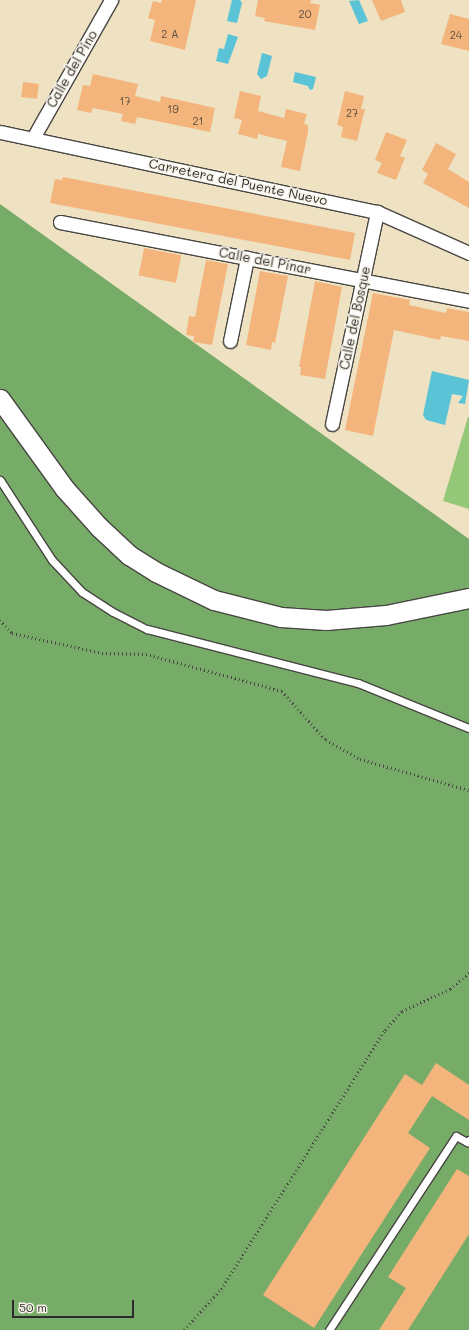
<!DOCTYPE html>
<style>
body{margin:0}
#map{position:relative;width:469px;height:1330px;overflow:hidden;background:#eee2c3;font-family:Mali,sans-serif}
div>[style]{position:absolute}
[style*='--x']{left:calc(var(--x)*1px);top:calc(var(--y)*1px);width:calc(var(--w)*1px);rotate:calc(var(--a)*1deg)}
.green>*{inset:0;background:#94c777}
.forest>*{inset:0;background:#77ac68}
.water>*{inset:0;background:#5ac3d6}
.building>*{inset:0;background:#f3b57c;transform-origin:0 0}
.path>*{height:2.5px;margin-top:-1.25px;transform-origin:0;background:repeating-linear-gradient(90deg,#484642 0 1px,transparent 0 4px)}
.roads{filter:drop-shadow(1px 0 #484642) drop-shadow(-1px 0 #484642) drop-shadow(0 1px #484642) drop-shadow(0 -1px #484642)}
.service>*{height:7px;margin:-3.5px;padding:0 3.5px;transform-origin:3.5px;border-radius:3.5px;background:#fff}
.minor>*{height:13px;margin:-6.5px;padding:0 6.5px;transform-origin:6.5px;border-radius:6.5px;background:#fff}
.secondary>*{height:19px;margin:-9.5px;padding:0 9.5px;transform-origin:9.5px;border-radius:9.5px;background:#fff}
span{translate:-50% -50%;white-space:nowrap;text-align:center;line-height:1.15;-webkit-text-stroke:3.5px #f7f3e8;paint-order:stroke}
.number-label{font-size:11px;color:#5d4e3f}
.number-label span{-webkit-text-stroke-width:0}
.street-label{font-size:13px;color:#2b2b2b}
.scale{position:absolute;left:12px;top:1300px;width:122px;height:18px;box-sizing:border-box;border:2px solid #2b2b2b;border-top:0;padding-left:5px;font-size:12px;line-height:14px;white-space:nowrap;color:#2b2b2b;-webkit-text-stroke:3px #f7f3e8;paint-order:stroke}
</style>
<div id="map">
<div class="green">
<div style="clip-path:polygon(468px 417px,469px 417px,469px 509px,443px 501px)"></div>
</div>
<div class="forest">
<div style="clip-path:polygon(0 204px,469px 539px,469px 1330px,0 1330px)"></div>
</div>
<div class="water">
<div style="clip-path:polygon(232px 0,240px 0,242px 3px,237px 23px,227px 21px)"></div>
<div style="clip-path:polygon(359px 0,368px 21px,359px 24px,349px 1px)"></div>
<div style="clip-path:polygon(228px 34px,238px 37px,228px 64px,216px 61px,219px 48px,224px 49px)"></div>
<div style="clip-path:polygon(262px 53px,272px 56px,267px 76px,261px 79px,257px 74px)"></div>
<div style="clip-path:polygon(295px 72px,316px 77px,313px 89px,310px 90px,308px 86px,293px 82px)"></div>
<div style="clip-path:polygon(432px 371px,469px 380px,465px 404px,458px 403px,463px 396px,452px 394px,445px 425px,426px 420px,423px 415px)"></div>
</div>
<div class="building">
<div style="clip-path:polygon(162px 0,196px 0,185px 50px,150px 41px,155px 20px,148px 18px,153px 1px,161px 3px)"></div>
<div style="clip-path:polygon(258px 0,311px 0,310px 3px,320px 5px,315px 30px,264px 21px,265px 18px,255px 16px)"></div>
<div style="clip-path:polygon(372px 0,401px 0,405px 12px,381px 21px)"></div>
<div style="clip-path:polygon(450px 14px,469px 19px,469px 51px,441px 44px)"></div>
<div style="clip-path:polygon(93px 74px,138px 84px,135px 96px,160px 102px,161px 96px,215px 108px,210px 132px,137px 117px,135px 124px,121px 121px,123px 114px,93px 108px,91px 113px,77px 110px,83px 85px,90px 86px)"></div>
<div style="left:23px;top:82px;width:16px;height:15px;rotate:7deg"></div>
<div style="clip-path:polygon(240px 91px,261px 96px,258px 111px,284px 118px,286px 109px,307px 114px,304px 124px,308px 125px,308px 132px,300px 171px,281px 167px,287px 141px,258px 134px,257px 139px,238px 134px,242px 120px,234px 118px)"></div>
<div style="clip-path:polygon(345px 91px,364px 96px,361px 109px,365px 109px,357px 141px,341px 137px,343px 127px,337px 125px)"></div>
<div style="clip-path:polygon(386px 132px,407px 140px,400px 156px,405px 158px,396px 180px,377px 173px,382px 163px,375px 160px)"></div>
<div style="clip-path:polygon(436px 143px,456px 154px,448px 169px,469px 182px,469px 208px,423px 183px,428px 174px,422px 170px)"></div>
<div style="clip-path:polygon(63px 177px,355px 233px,350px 260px,50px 203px,55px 179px,62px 180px)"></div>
<div style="left:144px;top:248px;width:38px;height:28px;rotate:11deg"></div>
<div style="clip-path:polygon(206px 260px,228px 264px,212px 345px,193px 342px,194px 336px,186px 335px,189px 316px,195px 317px)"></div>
<div style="clip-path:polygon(260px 271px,288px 276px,275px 343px,272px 342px,271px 350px,246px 345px)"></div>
<div style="clip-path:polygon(315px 281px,342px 287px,325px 379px,300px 375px,301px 367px,299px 367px)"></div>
<div style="clip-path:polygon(373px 293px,410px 300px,409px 305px,427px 309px,446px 313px,447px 308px,469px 312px,469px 341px,441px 336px,440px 340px,394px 330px,373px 436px,345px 430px)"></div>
<div style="clip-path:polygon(436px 1063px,469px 1085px,469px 1120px,432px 1096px,408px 1133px,430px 1148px,314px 1328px,263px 1295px,405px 1074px,422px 1085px)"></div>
<div style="clip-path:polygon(457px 1169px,469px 1176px,469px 1234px,408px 1330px,379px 1330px,406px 1288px,388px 1277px)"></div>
</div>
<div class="path">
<div style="--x:0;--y:620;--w:18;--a:47"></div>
<div style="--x:12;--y:633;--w:92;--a:12.5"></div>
<div style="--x:102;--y:653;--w:44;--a:1.3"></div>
<div style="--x:146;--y:654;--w:141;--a:15.2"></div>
<div style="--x:282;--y:691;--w:66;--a:48.1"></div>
<div style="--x:326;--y:740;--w:39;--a:29"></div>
<div style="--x:360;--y:759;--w:113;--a:15.9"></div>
<div style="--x:184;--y:1330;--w:55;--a:-47.9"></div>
<div style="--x:221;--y:1289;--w:307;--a:-57.7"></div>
<div style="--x:385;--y:1030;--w:25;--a:-48"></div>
<div style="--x:402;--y:1011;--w:53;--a:-24.6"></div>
<div style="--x:450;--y:989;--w:25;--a:-40"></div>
</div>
<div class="roads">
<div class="service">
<div style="--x:0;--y:480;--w:95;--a:57"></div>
<div style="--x:52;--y:560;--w:44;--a:46.8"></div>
<div style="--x:82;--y:592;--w:37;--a:33"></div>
<div style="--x:113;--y:612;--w:38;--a:27"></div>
<div style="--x:147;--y:629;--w:218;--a:14.4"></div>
<div style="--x:358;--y:683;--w:120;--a:22.1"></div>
<div style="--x:329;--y:1330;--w:232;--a:-56.8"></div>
<div style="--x:456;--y:1136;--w:13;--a:29"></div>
<div style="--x:467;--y:1142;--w:3;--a:-45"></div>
</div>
<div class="minor">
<div style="--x:0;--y:132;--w:385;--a:12"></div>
<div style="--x:377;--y:212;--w:101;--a:24"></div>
<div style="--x:33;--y:138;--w:159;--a:-60.5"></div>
<div style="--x:60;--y:222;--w:417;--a:10.9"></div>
<div style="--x:230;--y:341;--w:85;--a:-78.4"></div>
<div style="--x:332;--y:424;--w:217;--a:-78"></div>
</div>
<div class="secondary">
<div style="--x:0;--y:399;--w:111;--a:54.2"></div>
<div style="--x:65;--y:489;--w:51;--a:48.2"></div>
<div style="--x:99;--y:527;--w:41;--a:43"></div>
<div style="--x:129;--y:555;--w:32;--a:32"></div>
<div style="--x:156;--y:572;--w:64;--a:25.8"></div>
<div style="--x:214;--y:600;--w:69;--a:14.2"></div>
<div style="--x:281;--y:617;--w:45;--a:3.8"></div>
<div style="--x:326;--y:620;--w:60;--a:-4.8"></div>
<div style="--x:386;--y:615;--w:85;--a:-11.6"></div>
</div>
</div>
<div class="number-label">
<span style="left:305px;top:14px">20</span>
<span style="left:170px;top:34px">2 A</span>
<span style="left:456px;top:35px">24</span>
<span style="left:125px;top:101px">17</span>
<span style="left:173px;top:109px">19</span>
<span style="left:352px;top:113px">27</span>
<span style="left:198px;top:121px">21</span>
</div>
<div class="street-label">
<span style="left:72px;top:69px;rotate:-60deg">Calle del Pino</span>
<span style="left:238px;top:182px;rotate:12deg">Carretera del Puente Nuevo</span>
<span style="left:265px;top:261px;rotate:11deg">Calle del Pinar</span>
<span style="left:355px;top:318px;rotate:-78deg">Calle del Bosque</span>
</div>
<div class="scale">50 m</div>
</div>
